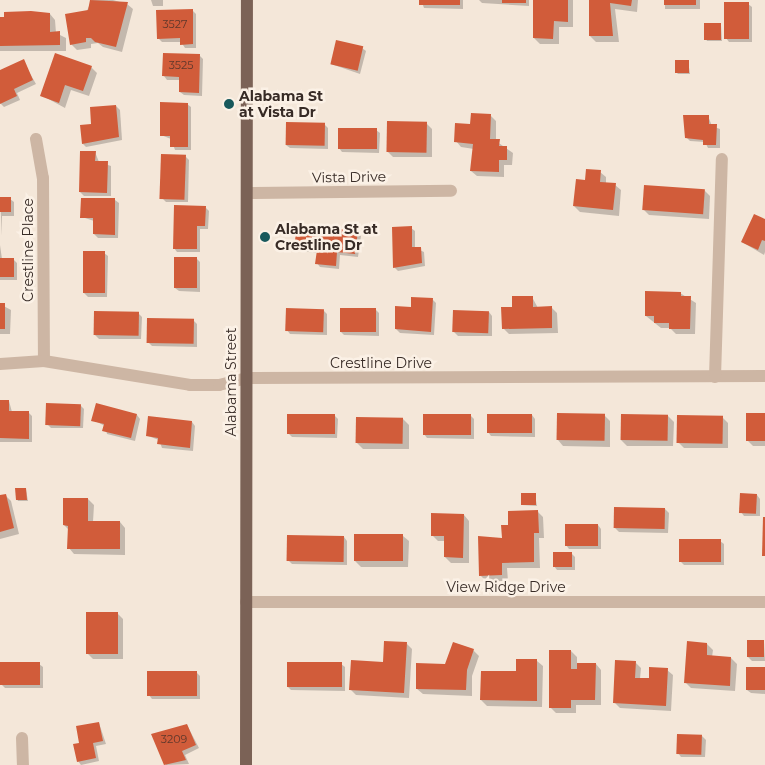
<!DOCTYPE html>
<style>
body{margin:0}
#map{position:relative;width:765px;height:765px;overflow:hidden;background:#f4e7d9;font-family:Montserrat,sans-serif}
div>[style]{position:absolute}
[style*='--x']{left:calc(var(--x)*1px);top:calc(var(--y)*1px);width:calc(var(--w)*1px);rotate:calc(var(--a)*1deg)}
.shadow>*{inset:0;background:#0003;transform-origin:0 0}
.building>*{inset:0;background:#d15c3a;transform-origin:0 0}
.minor>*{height:12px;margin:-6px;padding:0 6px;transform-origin:6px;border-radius:6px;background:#cdb6a4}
.major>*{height:12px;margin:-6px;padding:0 6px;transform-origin:6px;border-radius:6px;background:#7b6256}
.dots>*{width:14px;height:14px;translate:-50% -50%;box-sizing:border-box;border:2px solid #fbf1e6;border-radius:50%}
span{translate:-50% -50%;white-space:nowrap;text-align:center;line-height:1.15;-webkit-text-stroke:5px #fbf1e6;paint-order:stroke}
.number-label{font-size:11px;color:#5e372b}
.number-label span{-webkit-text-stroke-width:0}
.poi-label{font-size:14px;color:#372b26;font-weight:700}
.left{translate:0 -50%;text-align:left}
.street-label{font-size:14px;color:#372b26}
</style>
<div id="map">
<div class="shadow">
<div style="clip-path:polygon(92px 0,113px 0,127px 4px,133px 9px,122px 52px,103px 47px,98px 43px,91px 44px,91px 48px,77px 50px,71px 44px)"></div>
<div style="clip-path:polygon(151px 0,163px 0,163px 6px,153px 6px)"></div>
<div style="clip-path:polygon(421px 0,463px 0,463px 9px,424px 8px)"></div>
<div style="clip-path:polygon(479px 0,529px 0,529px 6px,482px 3px)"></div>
<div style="clip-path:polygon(534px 0,573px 0,573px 27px,559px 27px,559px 44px,540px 44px,534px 38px)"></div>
<div style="clip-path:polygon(590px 0,638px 0,637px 12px,615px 9px,619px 42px,596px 42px,590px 36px)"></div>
<div style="left:665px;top:0;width:35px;height:9px"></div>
<div style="clip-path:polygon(748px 4px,752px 7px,752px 42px,729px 42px,726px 38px)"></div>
<div style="clip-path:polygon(192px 10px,196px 14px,196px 48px,185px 48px,181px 42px,162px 42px,158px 38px)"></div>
<div style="clip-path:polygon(50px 14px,55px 20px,56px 33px,66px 38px,66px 51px,0 51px,0 18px)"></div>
<div style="clip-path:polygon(721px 25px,722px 41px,707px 41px,706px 39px)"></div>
<div style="clip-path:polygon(362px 48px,366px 51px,360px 74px,331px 64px)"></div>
<div style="clip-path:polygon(199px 55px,203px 59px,202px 96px,184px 95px,180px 92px,180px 80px,167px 80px,164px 76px)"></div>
<div style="clip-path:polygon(23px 61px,36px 84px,17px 93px,20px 100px,4px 107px,0 103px,0 72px)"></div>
<div style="clip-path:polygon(688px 61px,690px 74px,678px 74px,676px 72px)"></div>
<div style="clip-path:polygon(91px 67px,97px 73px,89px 96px,71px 90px,65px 108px,41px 95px)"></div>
<div style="clip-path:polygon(187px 104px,191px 107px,191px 150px,175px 150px,171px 139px,161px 135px)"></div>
<div style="clip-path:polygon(116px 106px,120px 110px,122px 140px,86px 147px,83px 144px,93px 125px)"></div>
<div style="clip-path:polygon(490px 115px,496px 121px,496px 141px,513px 153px,512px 165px,504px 165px,504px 177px,477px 176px,471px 171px,474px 149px,461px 147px,456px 141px,472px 125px)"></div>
<div style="clip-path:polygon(708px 116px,712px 126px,720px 129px,720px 148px,708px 148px,705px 142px,690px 141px,687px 138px)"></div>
<div style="clip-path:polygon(426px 123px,432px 129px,432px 157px,393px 157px,387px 151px)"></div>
<div style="clip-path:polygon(324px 124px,328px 128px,328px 149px,290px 148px,286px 145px)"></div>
<div style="clip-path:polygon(376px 130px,380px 133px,379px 153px,342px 152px,339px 148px)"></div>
<div style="clip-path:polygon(95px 152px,99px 162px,111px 166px,111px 196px,84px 196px,80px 192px)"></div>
<div style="clip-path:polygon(185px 156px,189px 160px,188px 202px,166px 202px,162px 198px)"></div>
<div style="clip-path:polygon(600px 172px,606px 177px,606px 184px,615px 185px,621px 190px,619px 216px,580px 212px,574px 206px,586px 181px)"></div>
<div style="clip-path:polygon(704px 190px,710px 196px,709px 219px,649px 215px,643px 209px)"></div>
<div style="clip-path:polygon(0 198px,10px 199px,14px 202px,14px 216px,2px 216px,2px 236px)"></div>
<div style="clip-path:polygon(115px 200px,119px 203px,118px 238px,98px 238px,94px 234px,94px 221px,82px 217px)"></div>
<div style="clip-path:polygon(205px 207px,209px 211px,208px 229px,200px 229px,200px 252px,177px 252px,174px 248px)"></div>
<div style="clip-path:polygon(765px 221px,765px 252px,764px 255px,742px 242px)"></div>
<div style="clip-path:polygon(411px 228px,415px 231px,415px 248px,424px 252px,425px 266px,398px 271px,394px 267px)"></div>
<div style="clip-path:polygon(357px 233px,361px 236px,358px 257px,340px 255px,339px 269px,320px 267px,317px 263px,318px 253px,299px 251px,295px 247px)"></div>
<div style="clip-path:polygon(0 245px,2px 259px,14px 260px,17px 263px,17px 280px,0 280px)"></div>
<div style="clip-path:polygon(104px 253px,108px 256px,107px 297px,88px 297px,84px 293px)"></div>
<div style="clip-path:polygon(197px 259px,200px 262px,200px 292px,179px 291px,175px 288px)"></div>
<div style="clip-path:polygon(680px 293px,696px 303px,695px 334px,676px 334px,670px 328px,661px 328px,646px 316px)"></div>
<div style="clip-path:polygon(532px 297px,538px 308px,552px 308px,557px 313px,558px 333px,509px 334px,503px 328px,514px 308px)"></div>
<div style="clip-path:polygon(432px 299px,436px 303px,434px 335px,400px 333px,396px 329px)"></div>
<div style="clip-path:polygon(0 304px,11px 310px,10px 334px,0 334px)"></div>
<div style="clip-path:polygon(323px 310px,327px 314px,327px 335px,290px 334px,287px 330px)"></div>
<div style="clip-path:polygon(376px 310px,379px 313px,379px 336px,344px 335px,341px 332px)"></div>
<div style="clip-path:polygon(489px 312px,492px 316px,492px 336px,458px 336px,454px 332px)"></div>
<div style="clip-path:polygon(138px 313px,142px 317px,141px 339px,99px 339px,95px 335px)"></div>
<div style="clip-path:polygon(193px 320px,197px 324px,197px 347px,152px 346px,148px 342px)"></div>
<div style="clip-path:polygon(0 401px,9px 401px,12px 412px,29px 413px,32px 416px,32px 442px,0 442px)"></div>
<div style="clip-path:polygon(80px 405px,84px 409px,83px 428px,51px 428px,47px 424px)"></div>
<div style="clip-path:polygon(137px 415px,140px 419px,135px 441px,107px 434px,105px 426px,93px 420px)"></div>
<div style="clip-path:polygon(334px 415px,338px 419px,337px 438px,292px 437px,288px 433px)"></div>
<div style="clip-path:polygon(470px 415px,474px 419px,474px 439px,427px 438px,424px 434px)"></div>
<div style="clip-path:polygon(532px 415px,535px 419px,535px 437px,491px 436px,488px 432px)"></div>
<div style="clip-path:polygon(604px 415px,610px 421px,610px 447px,563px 446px,558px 440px)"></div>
<div style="clip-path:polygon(765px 415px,765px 446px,753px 446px,747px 440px)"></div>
<div style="clip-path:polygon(668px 416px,674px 422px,673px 446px,627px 446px,621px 440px)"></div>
<div style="clip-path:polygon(722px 417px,728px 423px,728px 448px,684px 448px,678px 442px)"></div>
<div style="clip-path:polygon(403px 419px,409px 425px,409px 449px,363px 449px,357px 443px)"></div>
<div style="clip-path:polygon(192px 422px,195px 426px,193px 451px,162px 448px,159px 440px,148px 436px)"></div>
<div style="clip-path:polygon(26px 490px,28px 501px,18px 501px,17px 499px)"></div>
<div style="clip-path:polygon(5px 495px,11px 501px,19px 534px,0 539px,0 496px)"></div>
<div style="clip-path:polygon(535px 495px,537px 506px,522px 505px)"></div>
<div style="clip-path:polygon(757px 495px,760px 499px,760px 516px,744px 516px,741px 512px)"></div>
<div style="clip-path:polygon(88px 499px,94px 505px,93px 522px,120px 522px,125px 528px,125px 555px,74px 554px,69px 548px,69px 530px,64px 525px)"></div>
<div style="clip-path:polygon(665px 509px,669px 513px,668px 533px,619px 532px,615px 528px)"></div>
<div style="clip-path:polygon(538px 512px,543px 517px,544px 538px,539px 538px,540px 568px,507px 568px,508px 581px,486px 581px,480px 575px,509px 526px)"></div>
<div style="clip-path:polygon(464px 515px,469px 521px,469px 563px,451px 563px,445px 557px,445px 541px,438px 541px,432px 535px)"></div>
<div style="clip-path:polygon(598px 525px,601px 529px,601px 549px,569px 549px,566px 545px)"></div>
<div style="clip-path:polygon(403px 536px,409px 541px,408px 567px,361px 567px,355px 561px)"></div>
<div style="clip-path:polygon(344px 537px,347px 541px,347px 565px,292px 564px,288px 560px)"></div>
<div style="clip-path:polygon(720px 541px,724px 544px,724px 565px,684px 565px,680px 561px)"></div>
<div style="clip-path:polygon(571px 553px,575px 557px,575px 570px,557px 570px,554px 566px)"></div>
<div style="clip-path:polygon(117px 613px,123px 619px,123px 659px,93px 659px,87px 653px)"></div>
<div style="clip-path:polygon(764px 642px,765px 661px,752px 661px,748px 657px)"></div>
<div style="clip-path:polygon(406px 643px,412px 649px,409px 698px,356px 695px,351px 690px)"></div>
<div style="clip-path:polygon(707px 644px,713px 650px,712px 657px,731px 658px,737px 664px,735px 691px,691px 688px,685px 682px)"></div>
<div style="clip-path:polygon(473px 650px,479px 656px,472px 676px,472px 696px,423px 694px,417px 689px,446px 665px)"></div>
<div style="clip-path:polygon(571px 651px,577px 657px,577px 664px,596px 664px,601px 670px,601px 705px,576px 705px,576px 713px,556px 713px,550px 707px)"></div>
<div style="clip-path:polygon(537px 661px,543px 666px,542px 707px,487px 706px,481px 700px)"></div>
<div style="clip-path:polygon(635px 662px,641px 668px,640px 679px,650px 680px,667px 670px,673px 675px,671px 711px,620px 708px,614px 702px)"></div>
<div style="clip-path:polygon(39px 664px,43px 667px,43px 688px,5px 688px,1px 684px)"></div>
<div style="clip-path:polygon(341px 664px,345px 667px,345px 691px,291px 690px,288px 687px)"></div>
<div style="clip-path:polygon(765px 668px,765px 694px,751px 693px,747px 690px)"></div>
<div style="clip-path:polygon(196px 672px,200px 676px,200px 699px,152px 699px,149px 695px)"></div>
<div style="clip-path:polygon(99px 723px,106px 744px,96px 746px,99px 761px,81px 765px,78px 761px,81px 744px)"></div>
<div style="clip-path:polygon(187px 725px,199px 748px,185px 755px,189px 764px,166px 765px,153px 735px)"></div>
<div style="clip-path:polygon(702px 736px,706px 740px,705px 757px,681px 757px,678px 753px)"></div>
</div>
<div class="building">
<div style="clip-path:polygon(90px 0,128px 2px,116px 47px,95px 42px,91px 38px,86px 38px,86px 42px,70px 45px,65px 14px,88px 10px)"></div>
<div style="left:419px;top:0;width:41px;height:5px"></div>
<div style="left:502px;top:0;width:24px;height:3px"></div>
<div style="clip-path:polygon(533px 0,568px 0,568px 22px,554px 21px,553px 39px,533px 38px)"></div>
<div style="clip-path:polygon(589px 0,632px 0,631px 6px,610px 3px,613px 36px,589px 36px)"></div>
<div style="left:664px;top:0;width:32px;height:5px"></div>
<div style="left:724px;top:2px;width:25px;height:37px"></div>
<div style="clip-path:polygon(193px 9px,193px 44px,180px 45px,180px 38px,157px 39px,156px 10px)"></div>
<div style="clip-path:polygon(31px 11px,50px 13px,50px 32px,60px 31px,60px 45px,0 46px,0 17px,4px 17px,4px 12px)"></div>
<div style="left:704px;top:23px;width:17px;height:17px"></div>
<div style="left:336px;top:40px;width:28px;height:25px;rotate:13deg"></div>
<div style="clip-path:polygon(55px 53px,92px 66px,83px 91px,65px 85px,59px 103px,40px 96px)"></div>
<div style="clip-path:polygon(163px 53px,200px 54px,199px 93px,179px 92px,179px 77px,162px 76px)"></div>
<div style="clip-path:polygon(24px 59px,33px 80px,14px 89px,17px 96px,0 104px,0 70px)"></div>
<div style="left:675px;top:60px;width:14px;height:13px"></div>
<div style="clip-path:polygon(160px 102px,188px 103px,188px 147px,170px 147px,170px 136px,160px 136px)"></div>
<div style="clip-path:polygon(116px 105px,119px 137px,82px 144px,80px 125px,91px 124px,90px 107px)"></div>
<div style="clip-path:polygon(471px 113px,491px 114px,490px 139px,500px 139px,499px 146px,507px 146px,507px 160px,499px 160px,499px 172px,470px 171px,473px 144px,454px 142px,455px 123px,470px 124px)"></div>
<div style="clip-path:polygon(683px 115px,709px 115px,709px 124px,717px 124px,716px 145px,703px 145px,703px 140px,685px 138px)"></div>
<div style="left:387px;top:121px;width:40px;height:31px;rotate:1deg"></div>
<div style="left:286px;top:122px;width:39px;height:23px;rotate:1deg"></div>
<div style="left:338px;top:128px;width:39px;height:21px"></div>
<div style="clip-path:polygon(80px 151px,96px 151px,95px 161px,108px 161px,107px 193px,79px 192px)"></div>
<div style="left:161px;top:154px;width:25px;height:45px;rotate:2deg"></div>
<div style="clip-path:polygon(586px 169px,601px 170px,600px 182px,616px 183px,613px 210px,573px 206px,576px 179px,585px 180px)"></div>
<div style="left:644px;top:185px;width:61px;height:25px;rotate:4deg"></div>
<div style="left:0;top:197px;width:11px;height:15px"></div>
<div style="clip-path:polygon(81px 198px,115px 198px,115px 235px,93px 234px,93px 218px,80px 218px)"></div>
<div style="clip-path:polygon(174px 205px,206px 206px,205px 226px,197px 226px,197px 249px,173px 249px)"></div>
<div style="clip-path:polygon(754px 214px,765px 219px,765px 241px,762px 240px,758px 250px,741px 242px)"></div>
<div style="clip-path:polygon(297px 225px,358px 231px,355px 254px,337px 252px,336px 266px,315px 264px,317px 250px,294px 248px)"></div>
<div style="clip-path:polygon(412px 226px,412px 247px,421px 247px,422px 263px,393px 268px,392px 227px)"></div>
<div style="left:83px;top:251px;width:22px;height:42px"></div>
<div style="left:174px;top:257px;width:23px;height:31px"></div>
<div style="left:0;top:258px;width:14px;height:19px"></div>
<div style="clip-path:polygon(645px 291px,681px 292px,681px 296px,691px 296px,690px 329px,669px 329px,669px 323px,654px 323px,654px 316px,645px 316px)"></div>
<div style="clip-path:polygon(512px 296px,533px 296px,533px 307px,552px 306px,552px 328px,502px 329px,501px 307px,512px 307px)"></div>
<div style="clip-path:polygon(411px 297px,433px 298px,431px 332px,395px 329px,395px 306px,411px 307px)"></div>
<div style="left:0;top:303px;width:5px;height:26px"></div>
<div style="left:286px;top:308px;width:38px;height:23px;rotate:2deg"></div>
<div style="left:340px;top:308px;width:36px;height:24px"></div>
<div style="left:453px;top:310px;width:36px;height:22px;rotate:2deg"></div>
<div style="left:94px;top:311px;width:45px;height:24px;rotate:1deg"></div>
<div style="left:147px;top:318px;width:47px;height:25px;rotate:1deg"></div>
<div style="clip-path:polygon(0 400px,9px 400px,9px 411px,29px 411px,29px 439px,0 438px)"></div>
<div style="left:46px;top:403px;width:35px;height:22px;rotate:2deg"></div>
<div style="clip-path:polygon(96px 403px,137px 414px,131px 438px,102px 431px,104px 424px,91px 421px)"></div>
<div style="left:557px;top:413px;width:48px;height:27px;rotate:1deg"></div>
<div style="left:746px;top:413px;width:19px;height:28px"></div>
<div style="left:287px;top:414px;width:48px;height:20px"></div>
<div style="left:423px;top:414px;width:48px;height:21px"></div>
<div style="left:487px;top:414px;width:45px;height:19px"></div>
<div style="left:621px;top:414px;width:47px;height:26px;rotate:1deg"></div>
<div style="left:677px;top:415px;width:46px;height:28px;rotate:1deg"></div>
<div style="clip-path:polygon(148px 416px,192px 421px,190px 448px,157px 444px,158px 438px,146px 436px)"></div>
<div style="left:356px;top:417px;width:47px;height:26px;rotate:1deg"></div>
<div style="clip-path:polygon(15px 488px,26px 488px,27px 500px,16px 500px)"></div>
<div style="left:521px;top:493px;width:15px;height:12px"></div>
<div style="left:740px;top:493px;width:17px;height:20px;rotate:3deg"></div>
<div style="clip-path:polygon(6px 494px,14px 528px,0 532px,0 495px)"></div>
<div style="clip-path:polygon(63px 498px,88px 498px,88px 521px,120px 521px,120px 549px,67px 549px,68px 526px,63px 525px)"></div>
<div style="left:614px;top:507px;width:51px;height:21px;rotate:1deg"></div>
<div style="clip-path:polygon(538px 510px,539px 533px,534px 533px,534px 562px,502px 563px,502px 575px,479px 576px,478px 536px,502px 538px,501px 525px,508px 525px,508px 511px)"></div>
<div style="clip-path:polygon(431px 513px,464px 514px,463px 558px,444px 557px,444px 536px,431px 536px)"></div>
<div style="clip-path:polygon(763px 517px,765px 517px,765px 556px,762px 556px)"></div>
<div style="left:565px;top:524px;width:33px;height:22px"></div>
<div style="left:354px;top:534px;width:49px;height:27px"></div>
<div style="left:287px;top:535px;width:57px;height:26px;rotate:1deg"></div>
<div style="left:679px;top:539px;width:42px;height:23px"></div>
<div style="left:553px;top:552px;width:19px;height:15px"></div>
<div style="left:86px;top:612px;width:32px;height:42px"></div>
<div style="left:747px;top:640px;width:17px;height:17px"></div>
<div style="clip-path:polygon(384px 641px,407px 642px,404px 693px,349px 690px,351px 660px,383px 662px)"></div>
<div style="clip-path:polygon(687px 641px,707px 643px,707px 655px,731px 657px,730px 686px,684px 683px)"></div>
<div style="clip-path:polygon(453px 642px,474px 649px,467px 670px,466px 690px,416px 689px,416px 663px,445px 664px)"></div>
<div style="clip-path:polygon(549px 650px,571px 650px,571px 669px,577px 669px,577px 663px,596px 663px,595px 700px,571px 700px,571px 708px,549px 708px)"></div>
<div style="clip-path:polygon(516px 659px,537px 659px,537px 701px,480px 700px,481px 671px,516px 671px)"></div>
<div style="clip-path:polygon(615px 660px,636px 661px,635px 678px,649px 678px,649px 667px,668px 668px,666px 706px,613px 703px)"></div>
<div style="left:0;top:662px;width:40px;height:23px"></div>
<div style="left:287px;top:662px;width:55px;height:25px"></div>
<div style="left:746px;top:667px;width:19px;height:23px"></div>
<div style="left:147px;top:671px;width:50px;height:25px"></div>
<div style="clip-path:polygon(99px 722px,103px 741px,93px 743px,96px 758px,77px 762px,73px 744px,79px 743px,76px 726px)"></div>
<div style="clip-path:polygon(187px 724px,196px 745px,182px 751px,186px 760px,164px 765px,151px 734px)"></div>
<div style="left:677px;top:734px;width:25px;height:20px;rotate:2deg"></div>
</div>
<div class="minor">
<div style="--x:36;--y:139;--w:40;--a:80"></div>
<div style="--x:43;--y:178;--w:183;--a:89.7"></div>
<div style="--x:247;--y:193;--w:204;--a:-0.6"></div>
<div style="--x:0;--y:364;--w:44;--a:-3.9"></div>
<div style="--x:44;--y:361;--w:148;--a:9.3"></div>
<div style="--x:190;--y:385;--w:29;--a:0"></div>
<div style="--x:219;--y:385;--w:29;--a:-14"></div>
<div style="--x:247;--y:378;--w:518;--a:-0.22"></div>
<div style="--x:715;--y:377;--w:218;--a:-88.2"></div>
<div style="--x:246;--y:602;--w:519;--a:0"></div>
<div style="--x:22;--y:738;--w:27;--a:88"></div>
</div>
<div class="major">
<div style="--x:246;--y:765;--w:765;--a:-89.93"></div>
</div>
<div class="dots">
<div style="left:229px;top:104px;background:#18595c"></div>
<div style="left:265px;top:237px;background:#18595c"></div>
</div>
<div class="number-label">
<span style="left:175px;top:24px">3527</span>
<span style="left:181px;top:65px">3525</span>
<span style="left:174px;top:739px">3209</span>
</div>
<div class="poi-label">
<span class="left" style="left:239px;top:104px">Alabama St<br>at Vista Dr</span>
<span class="left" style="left:275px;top:237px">Alabama St at<br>Crestline Dr</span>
</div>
<div class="street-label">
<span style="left:349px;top:177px;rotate:-1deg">Vista Drive</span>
<span style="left:28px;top:250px;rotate:-90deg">Crestline Place</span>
<span style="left:381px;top:363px">Crestline Drive</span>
<span style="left:231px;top:382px;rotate:-90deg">Alabama Street</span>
<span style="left:506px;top:587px">View Ridge Drive</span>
</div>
</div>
